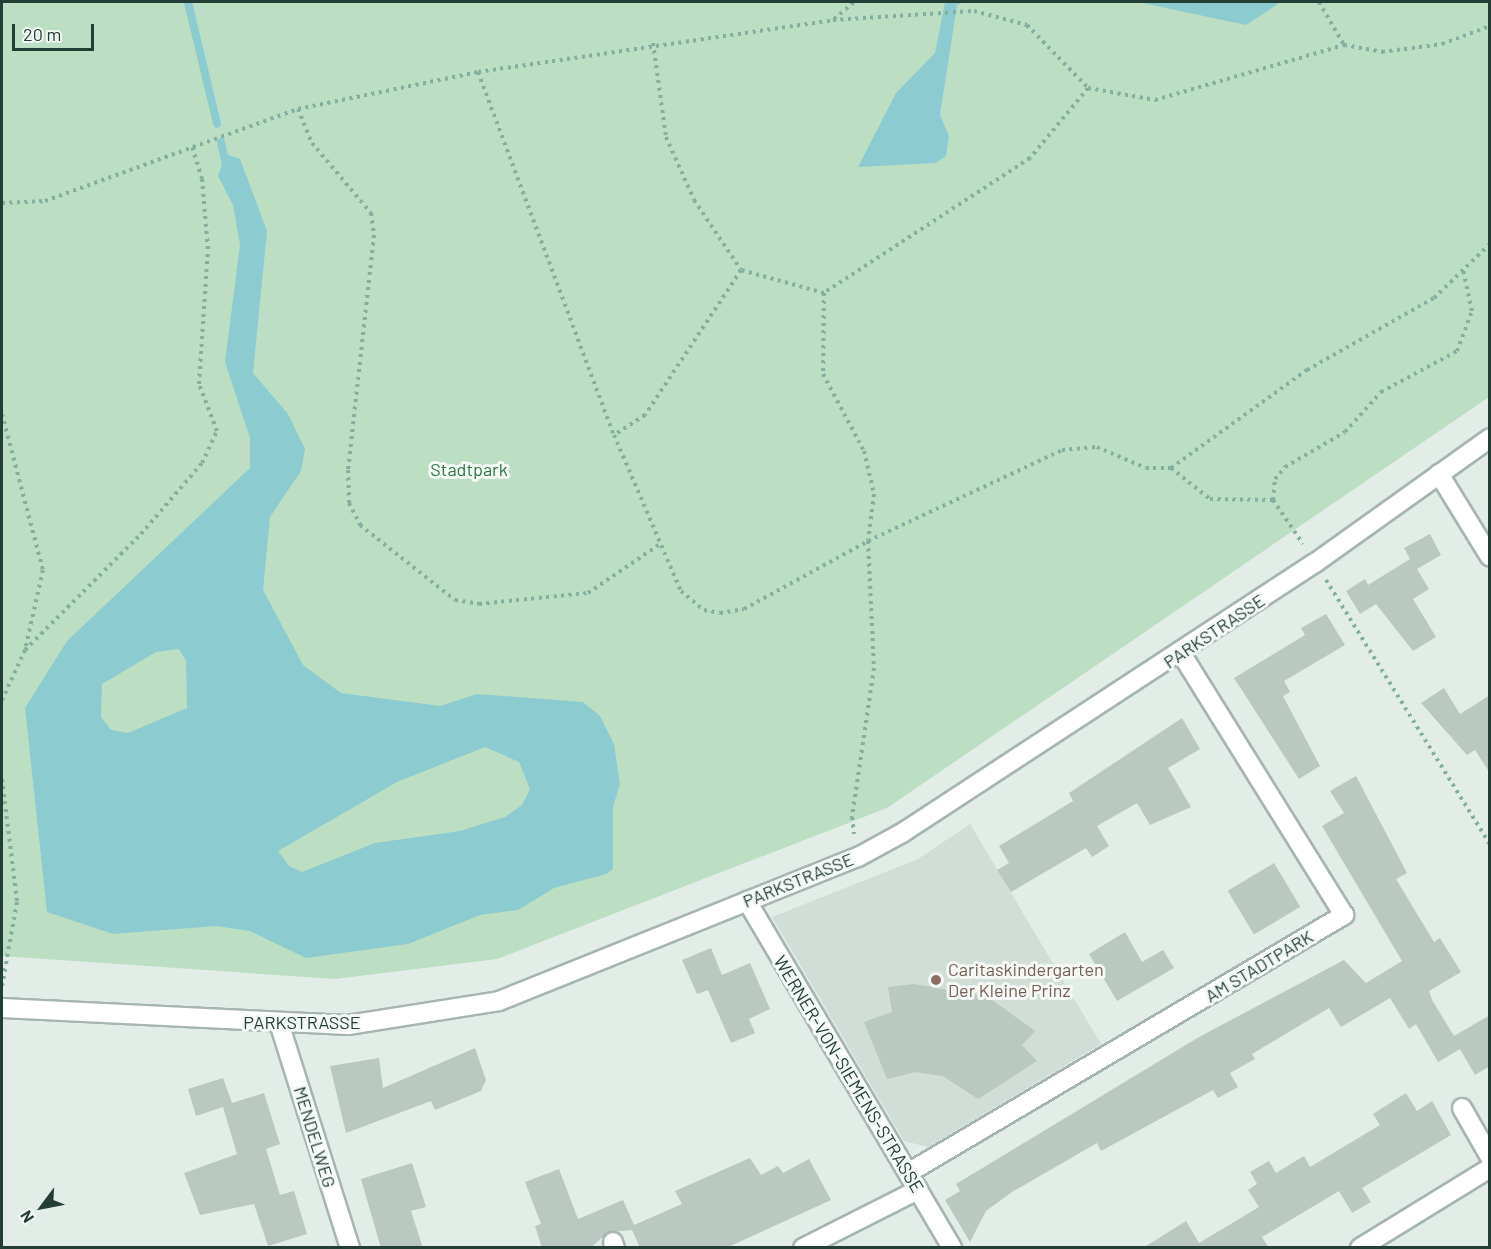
<!DOCTYPE html>
<style>
body{margin:0}
#map{position:relative;width:1491px;height:1249px;overflow:hidden;background:#e3ede8;font-family:Barlow,sans-serif}
div>[style]{position:absolute}
[style*='--x']{left:calc(var(--x)*1px);top:calc(var(--y)*1px);width:calc(var(--w)*1px);rotate:calc(var(--a)*1deg)}
.built>*{inset:0;background:#d1ddd7}
.green>*{inset:0;background:#bcdec3}
.water>*{inset:0;background:#8cccd1}
.stream>*{height:8px;margin:-4px;padding:0 4px;transform-origin:4px;border-radius:4px;background:#8cccd1}
.building>*{inset:0;background:#b9c8c1;transform-origin:0 0}
.path>*{height:4px;margin-top:-2px;transform-origin:0;background:repeating-linear-gradient(90deg,#84b09f 0 3px,transparent 0 7.5px)}
.roads{filter:drop-shadow(2px 0 #a6b5af) drop-shadow(-2px 0 #a6b5af) drop-shadow(0 2px #a6b5af) drop-shadow(0 -2px #a6b5af)}
.street>*{height:18px;margin:-9px;padding:0 9px;transform-origin:9px;border-radius:9px;background:#fff}
.dots>*{width:16px;height:16px;translate:-50% -50%;box-sizing:border-box;border:3px solid #f4f9f6;border-radius:50%}
span{translate:-50% -50%;white-space:nowrap;text-align:center;line-height:1.15;-webkit-text-stroke:6px #f4f9f6;paint-order:stroke}
.park-label{font-size:18px;color:#2d7543}
.street-label{font-size:18px;color:#233e35}
.education-label{font-size:18px;color:#785e54}
.left{translate:0 -50%;text-align:left}
.frame{position:absolute;inset:0;border:3px solid #233e35;pointer-events:none}
.north{position:absolute;left:12px;top:1177px;width:60px;height:60px;-webkit-text-stroke:4px #f4f9f6;paint-order:stroke;rotate:238deg;font-size:16px;font-weight:700;line-height:24px;text-align:center;color:#233e35}
.north::after{content:'';display:block;margin:auto;width:21px;height:27px;background:#233e35;clip-path:polygon(50% 0,100% 100%,50% 72%,0 100%)}
.scale{position:absolute;left:12px;top:24px;width:82px;height:27px;box-sizing:border-box;border:3px solid #233e35;border-top:0;padding-left:8px;font-size:18px;line-height:21px;white-space:nowrap;color:#233e35;-webkit-text-stroke:4px #f4f9f6;paint-order:stroke}
</style>
<div id="map">
<div class="built">
<div style="clip-path:polygon(970px 824px,1101px 1044px,928px 1147px,904px 1141px,772px 917px,918px 859px)"></div>
</div>
<div class="green">
<div style="clip-path:polygon(2px 2px,1489px 2px,1489px 397px,887px 808px,497px 959px,335px 979px,2px 956px)"></div>
</div>
<div class="water">
<div style="clip-path:polygon(945px 2px,965px 2px,957px 5px,940px 115px,949px 136px,946px 156px,936px 163px,858px 167px,896px 93px,935px 53px)"></div>
<div style="clip-path:polygon(1138px 2px,1281px 2px,1246px 25px)"></div>
<div style="clip-path:polygon(evenodd,226px 154px,240px 159px,267px 231px,253px 373px,288px 414px,305px 449px,301px 471px,270px 517px,263px 590px,303px 665px,341px 693px,440px 706px,477px 694px,583px 702px,600px 716px,614px 744px,620px 784px,613px 807px,613px 869px,606px 874px,554px 888px,518px 910px,480px 915px,408px 944px,306px 958px,250px 931px,216px 926px,113px 934px,47px 912px,25px 708px,67px 641px,250px 468px,250px 438px,225px 362px,240px 245px,233px 205px,218px 176px,226px 154px,179px 649px,186px 661px,187px 708px,128px 733px,111px 730px,101px 717px,102px 684px,156px 652px,179px 649px,226px 154px,485px 747px,519px 762px,530px 789px,522px 805px,505px 817px,460px 831px,375px 843px,302px 872px,289px 866px,278px 851px,397px 782px,485px 747px)"></div>
</div>
<div class="stream">
<div style="--x:188;--y:2;--w:125;--a:76.6"></div>
<div style="--x:221;--y:142;--w:24;--a:78"></div>
</div>
<div class="building">
<div style="clip-path:polygon(1430px 534px,1441px 555px,1417px 569px,1429px 589px,1413px 599px,1436px 637px,1413px 651px,1376px 604px,1360px 614px,1346px 591px,1365px 579px,1368px 585px,1410px 559px,1404px 548px)"></div>
<div style="clip-path:polygon(1326px 614px,1345px 645px,1284px 681px,1290px 692px,1283px 696px,1320px 766px,1299px 779px,1234px 678px,1305px 635px,1301px 628px)"></div>
<div style="clip-path:polygon(1444px 688px,1460px 714px,1490px 695px,1490px 773px,1475px 750px,1467px 755px,1421px 703px)"></div>
<div style="clip-path:polygon(1182px 718px,1200px 749px,1168px 768px,1191px 807px,1150px 825px,1137px 803px,1097px 826px,1109px 846px,1092px 857px,1086px 848px,1011px 892px,997px 870px,1009px 863px,999px 846px,1073px 801px,1069px 793px)"></div>
<div style="clip-path:polygon(1356px 776px,1407px 873px,1396px 879px,1434px 942px,1440px 938px,1461px 972px,1429px 991px,1432px 1000px,1454px 1036px,1490px 1015px,1490px 1066px,1475px 1075px,1460px 1049px,1438px 1062px,1416px 1024px,1409px 1029px,1390px 998px,1341px 1027px,1329px 1008px,1252px 1054px,1255px 1059px,1230px 1073px,1238px 1087px,1218px 1098px,1213px 1090px,1101px 1151px,1097px 1143px,1012px 1192px,986px 1211px,970px 1242px,945px 1200px,960px 1191px,956px 1184px,1199px 1037px,1344px 960px,1366px 983px,1402px 961px,1322px 826px,1344px 813px,1330px 791px)"></div>
<div style="left:1274px;top:863px;width:51px;height:54px;rotate:59deg"></div>
<div style="clip-path:polygon(1125px 932px,1142px 962px,1163px 950px,1174px 968px,1117px 1001px,1089px 954px)"></div>
<div style="clip-path:polygon(711px 948px,722px 975px,750px 963px,770px 1009px,749px 1019px,755px 1033px,731px 1043px,708px 990px,697px 994px,682px 960px)"></div>
<div style="clip-path:polygon(914px 984px,988px 997px,1035px 1031px,1022px 1045px,1037px 1061px,978px 1099px,943px 1076px,915px 1072px,887px 1079px,864px 1022px,892px 1012px,888px 987px)"></div>
<div style="clip-path:polygon(475px 1048px,486px 1080px,481px 1091px,435px 1110px,431px 1101px,346px 1133px,330px 1066px,379px 1058px,383px 1088px)"></div>
<div style="clip-path:polygon(223px 1078px,232px 1103px,264px 1093px,280px 1144px,266px 1149px,280px 1195px,294px 1191px,307px 1234px,268px 1246px,254px 1204px,200px 1215px,184px 1173px,237px 1154px,223px 1107px,196px 1116px,188px 1089px)"></div>
<div style="clip-path:polygon(1406px 1093px,1417px 1111px,1432px 1101px,1451px 1135px,1362px 1188px,1371px 1202px,1352px 1213px,1339px 1191px,1262px 1237px,1269px 1248px,1143px 1248px,1186px 1221px,1199px 1243px,1259px 1207px,1248px 1190px,1257px 1184px,1250px 1172px,1269px 1161px,1276px 1173px,1304px 1156px,1310px 1167px,1380px 1125px,1373px 1114px)"></div>
<div style="clip-path:polygon(750px 1158px,761px 1175px,778px 1166px,783px 1173px,809px 1159px,831px 1200px,726px 1248px,640px 1248px,632px 1230px,609px 1232px,590px 1248px,542px 1248px,535px 1226px,541px 1224px,525px 1182px,559px 1169px,578px 1219px,623px 1200px,634px 1225px,682px 1204px,675px 1191px)"></div>
<div style="clip-path:polygon(412px 1163px,426px 1207px,411px 1211px,423px 1248px,381px 1248px,361px 1179px)"></div>
</div>
<div class="path">
<div style="--x:1319;--y:2;--w:50;--a:59.8"></div>
<div style="--x:834;--y:19;--w:26;--a:-40"></div>
<div style="--x:653;--y:43;--w:95;--a:82.1"></div>
<div style="--x:666;--y:137;--w:69;--a:66"></div>
<div style="--x:694;--y:200;--w:84;--a:56.1"></div>
<div style="--x:478;--y:72;--w:388;--a:69.5"></div>
<div style="--x:1088;--y:88;--w:68;--a:10.2"></div>
<div style="--x:1155;--y:100;--w:197;--a:-16.2"></div>
<div style="--x:1344;--y:45;--w:39;--a:10"></div>
<div style="--x:1382;--y:52;--w:61;--a:-7.6"></div>
<div style="--x:1442;--y:44;--w:51;--a:-20.6"></div>
<div style="--x:298;--y:109;--w:37;--a:68"></div>
<div style="--x:312;--y:143;--w:92;--a:49.9"></div>
<div style="--x:371;--y:213;--w:22;--a:82"></div>
<div style="--x:374;--y:235;--w:236;--a:96.3"></div>
<div style="--x:348;--y:470;--w:33;--a:88"></div>
<div style="--x:349;--y:503;--w:25;--a:63"></div>
<div style="--x:360;--y:525;--w:121;--a:38.3"></div>
<div style="--x:455;--y:600;--w:24;--a:9"></div>
<div style="--x:479;--y:604;--w:110;--a:-5.8"></div>
<div style="--x:588;--y:593;--w:87;--a:-34.2"></div>
<div style="--x:2;--y:203;--w:43;--a:-2.7"></div>
<div style="--x:45;--y:201;--w:269;--a:-20"></div>
<div style="--x:298;--y:109;--w:184;--a:-11.6"></div>
<div style="--x:478;--y:72;--w:359;--a:-8.3"></div>
<div style="--x:833;--y:20;--w:141;--a:-3.7"></div>
<div style="--x:974;--y:11;--w:55;--a:14.8"></div>
<div style="--x:1027;--y:25;--w:88;--a:45.9"></div>
<div style="--x:1088;--y:88;--w:91;--a:129.6"></div>
<div style="--x:1030;--y:158;--w:246;--a:146.8"></div>
<div style="--x:824;--y:293;--w:86;--a:-164.5"></div>
<div style="--x:741;--y:270;--w:174;--a:123.5"></div>
<div style="--x:645;--y:415;--w:37;--a:147"></div>
<div style="--x:614;--y:435;--w:170;--a:66.8"></div>
<div style="--x:681;--y:591;--w:30;--a:40"></div>
<div style="--x:704;--y:610;--w:16;--a:11"></div>
<div style="--x:720;--y:613;--w:24;--a:-9"></div>
<div style="--x:744;--y:609;--w:141;--a:-28.7"></div>
<div style="--x:868;--y:541;--w:214;--a:-25.1"></div>
<div style="--x:1062;--y:450;--w:35;--a:-5"></div>
<div style="--x:1097;--y:447;--w:53;--a:23.2"></div>
<div style="--x:1146;--y:468;--w:25;--a:0"></div>
<div style="--x:1171;--y:468;--w:168;--a:-35.8"></div>
<div style="--x:1307;--y:370;--w:146;--a:-29.6"></div>
<div style="--x:1434;--y:298;--w:78;--a:-44"></div>
<div style="--x:824;--y:293;--w:81;--a:90.7"></div>
<div style="--x:823;--y:374;--w:87;--a:62"></div>
<div style="--x:864;--y:451;--w:44;--a:76.9"></div>
<div style="--x:874;--y:494;--w:47;--a:97.3"></div>
<div style="--x:868;--y:541;--w:127;--a:87.3"></div>
<div style="--x:874;--y:668;--w:151;--a:98.4"></div>
<div style="--x:852;--y:817;--w:17;--a:83"></div>
<div style="--x:2;--y:414;--w:161;--a:75.3"></div>
<div style="--x:43;--y:570;--w:82;--a:102.7"></div>
<div style="--x:25;--y:650;--w:55;--a:114.7"></div>
<div style="--x:1171;--y:468;--w:50;--a:38.5"></div>
<div style="--x:1210;--y:499;--w:63;--a:0.9"></div>
<div style="--x:1273;--y:500;--w:53;--a:55.7"></div>
<div style="--x:1273;--y:500;--w:21;--a:-85"></div>
<div style="--x:1275;--y:479;--w:16;--a:-50"></div>
<div style="--x:1285;--y:467;--w:69;--a:-30.3"></div>
<div style="--x:1345;--y:432;--w:54;--a:-48"></div>
<div style="--x:1381;--y:392;--w:86;--a:-28.3"></div>
<div style="--x:1457;--y:351;--w:43;--a:-69.4"></div>
<div style="--x:1472;--y:311;--w:42;--a:-102.4"></div>
<div style="--x:1326;--y:580;--w:312;--a:58.2"></div>
<div style="--x:25;--y:650;--w:164;--a:-45"></div>
<div style="--x:141;--y:534;--w:94;--a:-49.3"></div>
<div style="--x:202;--y:463;--w:35;--a:-65"></div>
<div style="--x:217;--y:431;--w:50;--a:-111"></div>
<div style="--x:199;--y:384;--w:135;--a:-86.2"></div>
<div style="--x:208;--y:249;--w:70;--a:-94.9"></div>
<div style="--x:202;--y:179;--w:34;--a:-107"></div>
<div style="--x:2;--y:779;--w:124;--a:83"></div>
<div style="--x:17;--y:902;--w:85;--a:100.1"></div>
</div>
<div class="roads">
<div class="street">
<div style="--x:1439;--y:474;--w:97;--a:58.4"></div>
<div style="--x:747;--y:901;--w:403;--a:59.4"></div>
<div style="--x:2;--y:1008;--w:346;--a:2.8"></div>
<div style="--x:348;--y:1025;--w:153;--a:-9"></div>
<div style="--x:499;--y:1001;--w:387;--a:-21.9"></div>
<div style="--x:858;--y:857;--w:50;--a:-28.6"></div>
<div style="--x:902;--y:833;--w:493;--a:-33.2"></div>
<div style="--x:1315;--y:563;--w:215;--a:-35.5"></div>
<div style="--x:280;--y:1026;--w:233;--a:72.5"></div>
<div style="--x:1462;--y:1108;--w:56;--a:60.3"></div>
<div style="--x:908;--y:1173;--w:507;--a:-30.61"></div>
<div style="--x:1344;--y:915;--w:309;--a:-121.9"></div>
<div style="--x:613;--y:1242;--w:6;--a:72"></div>
<div style="--x:803;--y:1248;--w:129;--a:-26.8"></div>
<div style="--x:1360;--y:1248;--w:153;--a:-31.6"></div>
</div>
</div>
<div class="dots">
<div style="left:936px;top:980px;background:#8d6e63"></div>
</div>
<div class="park-label">
<span style="left:469px;top:469px">Stadtpark</span>
</div>
<div class="street-label">
<span style="left:1214px;top:631px;rotate:-34deg">PARKSTRASSE</span>
<span style="left:798px;top:880px;rotate:-22deg">PARKSTRASSE</span>
<span style="left:1259px;top:966px;rotate:-31deg">AM STADTPARK</span>
<span style="left:302px;top:1022px">PARKSTRASSE</span>
<span style="left:849px;top:1074px;rotate:59deg">WERNER-VON-SIEMENS-STRASSE</span>
<span style="left:315px;top:1137px;rotate:73deg">MENDELWEG</span>
</div>
<div class="education-label">
<span class="left" style="left:948px;top:980px">Caritaskindergarten<br>Der Kleine Prinz</span>
</div>
<div class="frame"></div>
<div class="north">N</div>
<div class="scale">20 m</div>
</div>
